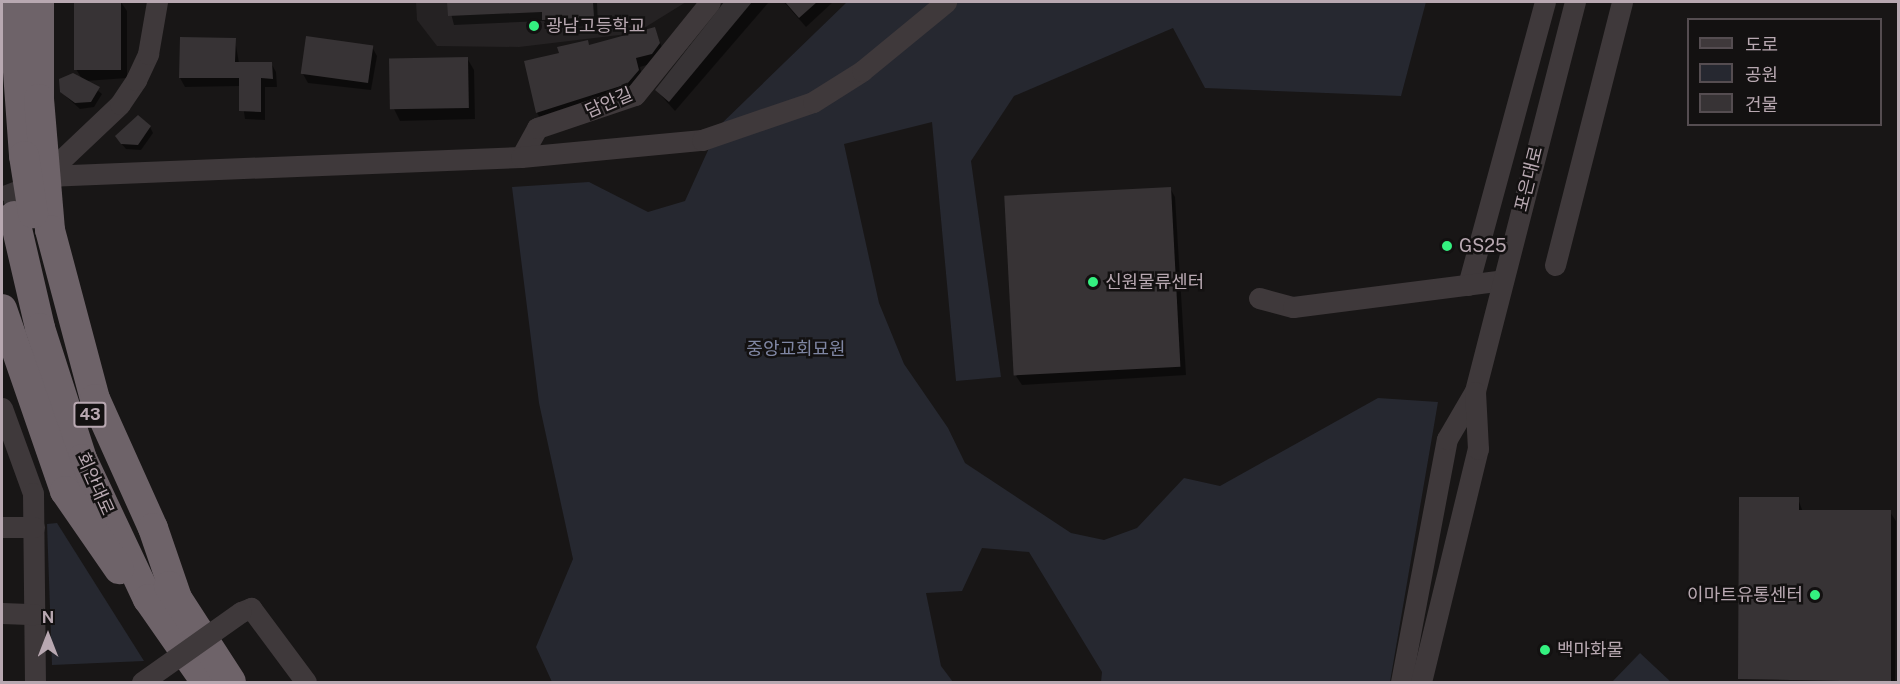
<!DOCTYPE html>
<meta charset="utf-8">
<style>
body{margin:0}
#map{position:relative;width:1900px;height:684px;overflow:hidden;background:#181616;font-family:"Public Sans","Noto Sans KR",sans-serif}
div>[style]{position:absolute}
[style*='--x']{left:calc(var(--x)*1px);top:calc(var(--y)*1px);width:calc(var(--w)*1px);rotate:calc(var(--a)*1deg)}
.built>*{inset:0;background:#252223}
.green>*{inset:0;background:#262830}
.shadow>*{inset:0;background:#0007}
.building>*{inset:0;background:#373335;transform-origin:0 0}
.minor-tunnel>*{height:21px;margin-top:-10.5px;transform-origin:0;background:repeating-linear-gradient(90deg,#383335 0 21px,transparent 0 31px)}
.minor>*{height:21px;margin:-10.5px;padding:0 10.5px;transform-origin:10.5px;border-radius:10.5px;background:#3f393b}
.highway>*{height:30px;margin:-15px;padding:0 15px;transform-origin:15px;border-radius:15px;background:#6e6369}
.minor-bridge>*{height:21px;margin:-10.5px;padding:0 10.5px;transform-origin:10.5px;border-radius:10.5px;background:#3f393b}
.highway-bridge>*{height:30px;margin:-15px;padding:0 15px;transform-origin:15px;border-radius:15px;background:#6e6369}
.dots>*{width:16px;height:16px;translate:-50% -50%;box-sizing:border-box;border:3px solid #131111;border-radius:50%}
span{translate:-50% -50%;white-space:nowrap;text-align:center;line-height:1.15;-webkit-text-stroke:5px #131111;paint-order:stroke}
.shield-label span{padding:2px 4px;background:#131111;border:2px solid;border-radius:4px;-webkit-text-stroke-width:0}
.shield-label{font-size:16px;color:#b8a8b1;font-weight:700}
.poi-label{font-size:18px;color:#b8a8b1}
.left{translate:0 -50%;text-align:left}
.right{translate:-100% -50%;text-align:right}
.street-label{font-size:18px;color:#b8a8b1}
.park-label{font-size:18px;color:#7f86a3}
.frame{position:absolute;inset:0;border:3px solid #b8a8b1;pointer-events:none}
.legend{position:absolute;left:1687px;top:18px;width:195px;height:108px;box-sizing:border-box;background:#131111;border:2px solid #554d51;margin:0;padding:8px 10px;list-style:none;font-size:18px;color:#b8a8b1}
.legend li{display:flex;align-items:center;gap:12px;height:30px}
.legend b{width:30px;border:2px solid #554d51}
.north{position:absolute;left:18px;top:606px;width:60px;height:60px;-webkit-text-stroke:4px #131111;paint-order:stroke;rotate:0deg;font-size:16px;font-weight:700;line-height:24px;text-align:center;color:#b8a8b1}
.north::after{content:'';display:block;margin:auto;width:21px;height:27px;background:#b8a8b1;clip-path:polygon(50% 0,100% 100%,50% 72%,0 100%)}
</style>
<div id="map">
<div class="built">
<div style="clip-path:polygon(416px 2px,686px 2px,636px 33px,519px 47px,437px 46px,417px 20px)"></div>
</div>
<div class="green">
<div style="clip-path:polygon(847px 2px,1426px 2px,1401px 96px,1205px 88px,1173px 28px,1014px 96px,971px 161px,1001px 377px,956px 381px,932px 122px,844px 144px,879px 303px,904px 364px,948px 428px,965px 463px,1071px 533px,1104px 540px,1137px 528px,1184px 478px,1220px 486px,1378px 398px,1438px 402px,1390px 682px,1101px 682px,1102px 672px,1029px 552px,982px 548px,962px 591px,926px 593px,941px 666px,953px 682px,552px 682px,536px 647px,573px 559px,539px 403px,512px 187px,589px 182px,648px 212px,685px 201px,719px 126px)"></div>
<div style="clip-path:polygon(57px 523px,144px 661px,52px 665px,47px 524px)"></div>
<div style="clip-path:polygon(1640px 653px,1671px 682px,1612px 682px)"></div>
</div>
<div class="shadow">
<div style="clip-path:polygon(75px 2px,121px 2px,127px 11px,127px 78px,86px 81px,102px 94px,94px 107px,80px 109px,61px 92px,82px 79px,76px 69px)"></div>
<div style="clip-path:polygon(448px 2px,597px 2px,598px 26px,549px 28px,544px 21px,454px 25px)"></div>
<div style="clip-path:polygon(726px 2px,769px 2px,675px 111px,657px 91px)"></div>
<div style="clip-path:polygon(784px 2px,833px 2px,806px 27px)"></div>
<div style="clip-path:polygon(655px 29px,664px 53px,656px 62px,640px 67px,643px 80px,632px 92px,542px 121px,537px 113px,590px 47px)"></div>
<div style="clip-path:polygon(235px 40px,239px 63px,271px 63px,276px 72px,277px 87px,265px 87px,265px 120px,245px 119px,240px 86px,185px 87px,180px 78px)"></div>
<div style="clip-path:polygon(372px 47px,377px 56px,371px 90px,308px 83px,303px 74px)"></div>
<div style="clip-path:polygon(467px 58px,474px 70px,475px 119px,400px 121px,394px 109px)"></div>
<div style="clip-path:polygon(150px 127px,153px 133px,141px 150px,126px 149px,120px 142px)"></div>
<div style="clip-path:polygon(1170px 188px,1175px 197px,1186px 375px,1022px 385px,1016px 376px)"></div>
<div style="clip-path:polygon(1798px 499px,1803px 512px,1890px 512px,1896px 521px,1895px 682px,1740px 679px)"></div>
</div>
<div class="building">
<div style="left:74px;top:2px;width:47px;height:68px"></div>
<div style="clip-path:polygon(447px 2px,593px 2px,594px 17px,542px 20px,542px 12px,448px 16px)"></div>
<div style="clip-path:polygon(724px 2px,752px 2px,669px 102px,655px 90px)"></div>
<div style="clip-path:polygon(785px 2px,817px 2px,799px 18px)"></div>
<div style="clip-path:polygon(655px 27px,660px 43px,652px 54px,636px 58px,639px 70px,627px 84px,536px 113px,524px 61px,559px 53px,557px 47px,588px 40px,589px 45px)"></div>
<div style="left:306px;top:36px;width:68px;height:38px;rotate:8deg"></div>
<div style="clip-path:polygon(180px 37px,236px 38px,235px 62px,272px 62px,273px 79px,261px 78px,261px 112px,239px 111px,239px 78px,179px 78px)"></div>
<div style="left:468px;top:57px;width:51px;height:79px;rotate:89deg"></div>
<div style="clip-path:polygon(73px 73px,100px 87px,91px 102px,75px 103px,60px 92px,59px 79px)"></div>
<div style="clip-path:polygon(138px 115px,151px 126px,138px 145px,121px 144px,115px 136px)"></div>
<div style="left:1171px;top:187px;width:180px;height:167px;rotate:87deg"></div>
<div style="clip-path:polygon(1739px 497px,1799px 497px,1799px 510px,1891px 510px,1891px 682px,1738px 679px)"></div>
</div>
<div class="minor-tunnel">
<div style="--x:2;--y:197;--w:34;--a:-21"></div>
</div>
<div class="minor">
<div style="--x:521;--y:157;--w:33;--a:-61"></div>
<div style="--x:537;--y:128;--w:103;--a:-18.6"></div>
<div style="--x:635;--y:95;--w:119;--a:-51.1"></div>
<div style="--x:46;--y:176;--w:475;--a:-2.3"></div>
<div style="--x:521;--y:157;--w:182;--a:-5.4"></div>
<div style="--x:702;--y:140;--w:117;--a:-18.9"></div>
<div style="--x:813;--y:102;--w:58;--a:-32.3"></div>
<div style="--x:862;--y:71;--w:109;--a:-39.4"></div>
<div style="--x:40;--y:180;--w:110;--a:-43.5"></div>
<div style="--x:120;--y:104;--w:29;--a:-56"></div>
<div style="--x:136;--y:80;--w:29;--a:-65"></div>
<div style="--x:148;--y:54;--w:53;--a:-80.2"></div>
<div style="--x:1555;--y:265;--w:271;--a:-75.7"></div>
<div style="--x:1468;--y:285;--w:293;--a:-74.8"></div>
<div style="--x:1259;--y:298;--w:35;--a:15"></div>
<div style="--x:1293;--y:307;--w:212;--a:-7.3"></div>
<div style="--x:2;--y:408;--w:90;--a:70"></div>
<div style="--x:33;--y:493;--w:189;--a:89.4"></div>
<div style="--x:2;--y:527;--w:32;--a:0"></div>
<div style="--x:241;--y:612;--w:11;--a:-22"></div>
<div style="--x:251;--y:608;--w:92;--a:53.4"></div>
<div style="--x:2;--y:613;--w:33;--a:2"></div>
<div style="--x:1401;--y:682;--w:247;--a:-79.3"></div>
<div style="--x:1447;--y:439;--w:56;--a:-59.7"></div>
<div style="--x:1475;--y:391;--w:402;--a:-75.6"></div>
<div style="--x:1421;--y:682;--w:240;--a:-76.3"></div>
<div style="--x:1478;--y:449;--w:57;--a:-93"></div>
</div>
<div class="highway">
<div style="--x:13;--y:2;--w:154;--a:85.9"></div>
<div style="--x:39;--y:2;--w:97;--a:90"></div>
<div style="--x:39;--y:99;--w:131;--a:85.2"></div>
<div style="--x:50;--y:230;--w:175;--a:75.1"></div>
<div style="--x:95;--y:399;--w:141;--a:65.8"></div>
<div style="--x:153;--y:528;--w:80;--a:71.1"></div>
<div style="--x:14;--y:216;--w:115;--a:76.9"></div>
<div style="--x:40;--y:328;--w:138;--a:72.2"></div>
<div style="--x:82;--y:459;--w:155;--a:64.8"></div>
<div style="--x:148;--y:599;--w:101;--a:55.1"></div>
<div style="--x:2;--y:309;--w:193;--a:70.9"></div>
<div style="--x:65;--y:491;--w:95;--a:55.3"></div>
<div style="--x:169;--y:586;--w:114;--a:57.1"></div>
</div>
<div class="minor-bridge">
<div style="--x:142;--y:682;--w:121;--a:-35.3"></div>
</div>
<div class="highway-bridge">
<div style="--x:24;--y:156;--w:58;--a:81"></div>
</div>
<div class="dots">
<div style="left:534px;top:26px;background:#34f180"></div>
<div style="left:1447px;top:246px;background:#34f180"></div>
<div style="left:1093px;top:282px;background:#34f180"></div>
<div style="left:1815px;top:595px;background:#34f180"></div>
<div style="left:1545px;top:650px;background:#34f180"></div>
</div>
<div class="shield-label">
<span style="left:90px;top:415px">43</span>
</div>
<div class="poi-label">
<span class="left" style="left:546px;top:26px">광남고등학교</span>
<span class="left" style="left:1459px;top:246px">GS25</span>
<span class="left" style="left:1105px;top:282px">신원물류센터</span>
<span class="right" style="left:1803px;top:595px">이마트유통센터</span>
<span class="left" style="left:1557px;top:650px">백마화물</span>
</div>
<div class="street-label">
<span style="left:609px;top:103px;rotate:-23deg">담안길</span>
<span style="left:1529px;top:179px;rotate:-76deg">포은대로</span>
<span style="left:95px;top:484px;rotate:66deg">회안대로</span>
</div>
<div class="park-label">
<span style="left:796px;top:349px">중앙교회묘원</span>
</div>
<div class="frame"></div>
<ul class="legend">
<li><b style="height:8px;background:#3f393b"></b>도로</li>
<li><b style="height:16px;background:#262830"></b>공원</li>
<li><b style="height:16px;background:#373335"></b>건물</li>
</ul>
<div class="north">N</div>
</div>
